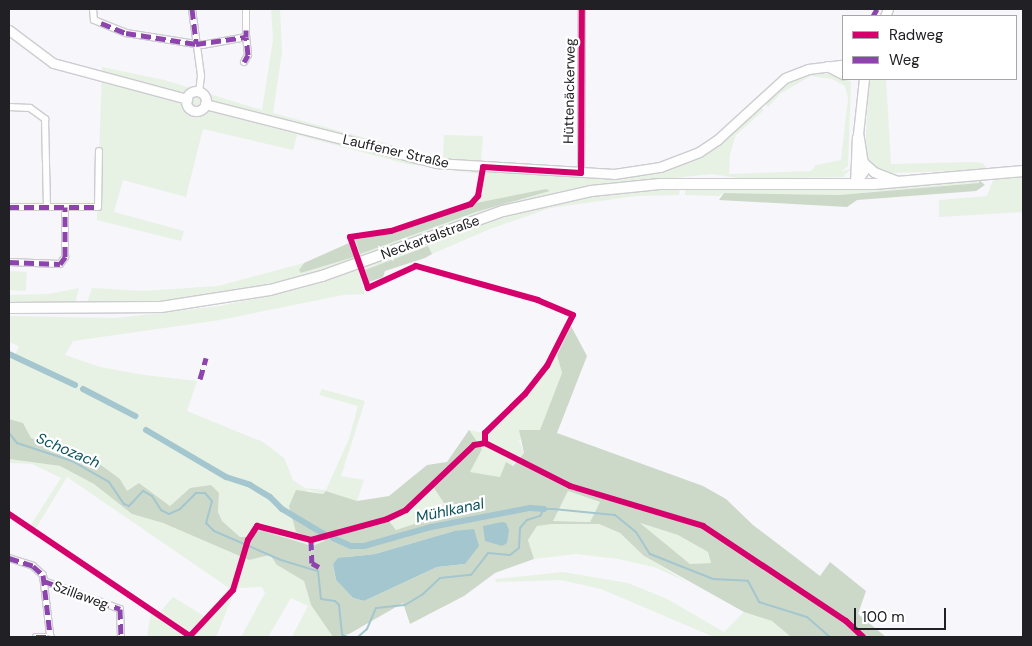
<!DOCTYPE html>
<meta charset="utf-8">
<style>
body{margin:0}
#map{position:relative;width:1032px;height:646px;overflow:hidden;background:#f6f6fb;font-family:"DM Sans",sans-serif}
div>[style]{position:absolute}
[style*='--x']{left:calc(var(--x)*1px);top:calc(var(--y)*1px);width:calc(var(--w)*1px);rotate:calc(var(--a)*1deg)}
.green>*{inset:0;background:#e7f2e4;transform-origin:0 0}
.forest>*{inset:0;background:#ccd9c9}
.water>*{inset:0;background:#a4c6ce}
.stream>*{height:2px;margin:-1px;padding:0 1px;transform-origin:1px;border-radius:1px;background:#a4c6ce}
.canal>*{height:6px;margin:-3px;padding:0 3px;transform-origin:3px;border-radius:3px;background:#a4c6ce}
.roads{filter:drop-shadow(1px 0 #ccccd1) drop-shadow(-1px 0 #ccccd1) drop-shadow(0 1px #ccccd1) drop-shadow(0 -1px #ccccd1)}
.street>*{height:6px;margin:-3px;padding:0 3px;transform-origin:3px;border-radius:3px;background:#fefefe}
.secondary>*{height:9px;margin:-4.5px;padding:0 4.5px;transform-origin:4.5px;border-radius:4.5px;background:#fefefe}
.secondary>.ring{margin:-4.5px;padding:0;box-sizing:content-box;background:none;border:9px solid #fefefe;border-radius:50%}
.primary>*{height:10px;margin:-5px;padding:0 5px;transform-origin:5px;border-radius:5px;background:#fefefe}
.quiet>*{height:5px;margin-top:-2.5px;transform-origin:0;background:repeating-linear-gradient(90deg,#8e44ad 0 10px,transparent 0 15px)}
.cycleway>*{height:6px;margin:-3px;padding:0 3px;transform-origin:3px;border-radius:3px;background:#d6006c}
span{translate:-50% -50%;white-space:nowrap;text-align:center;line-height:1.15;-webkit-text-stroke:4.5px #fff;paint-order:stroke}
.street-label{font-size:14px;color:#212125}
.water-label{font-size:15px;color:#0b525d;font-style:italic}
.frame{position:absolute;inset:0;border:10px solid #212125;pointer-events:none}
.legend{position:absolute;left:842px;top:15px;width:175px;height:65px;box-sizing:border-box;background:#fff;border:1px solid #a6a6a8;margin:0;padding:6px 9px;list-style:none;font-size:15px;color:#212125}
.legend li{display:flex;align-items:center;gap:10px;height:25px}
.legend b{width:25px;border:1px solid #a6a6a8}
.scale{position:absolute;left:854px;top:608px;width:92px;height:22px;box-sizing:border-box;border:2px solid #212125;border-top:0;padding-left:6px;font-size:15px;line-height:18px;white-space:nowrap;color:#212125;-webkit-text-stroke:4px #fff;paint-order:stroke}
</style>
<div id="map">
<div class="green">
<div style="clip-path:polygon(271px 9px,280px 9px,282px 52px,273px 113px,443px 159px,444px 135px,483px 136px,480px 174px,407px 164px,297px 135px,293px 150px,203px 129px,186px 197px,123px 180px,114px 212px,184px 231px,181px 241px,97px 220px,102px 67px,164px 80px,262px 110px,273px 40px)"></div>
<div style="clip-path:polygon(815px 72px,841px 76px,851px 82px,848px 166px,842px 171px,851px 169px,843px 177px,743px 179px,712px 174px,597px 186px,506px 206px,344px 264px,250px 290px,157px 303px,86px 305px,92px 288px,144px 291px,218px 286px,304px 263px,299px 270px,302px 273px,476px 212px,550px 191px,476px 203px,483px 175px,487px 171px,606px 178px,647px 175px,680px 164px,759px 106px,764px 110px,736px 135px,730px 154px,729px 174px,811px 171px,816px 165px,841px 160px,848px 98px,845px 86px,832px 79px,811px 76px,781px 93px,768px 107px,763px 101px,799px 75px)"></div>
<div style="clip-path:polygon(869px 79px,886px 79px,891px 164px,972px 162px,983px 163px,989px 170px,890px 173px,870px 166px,865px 153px)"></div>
<div style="clip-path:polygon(1023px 176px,1023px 212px,939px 217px,939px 200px,987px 196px,993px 180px)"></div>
<div style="clip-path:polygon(979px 180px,980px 183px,839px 195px,724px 193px,719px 196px,685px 195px,685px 189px,872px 189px)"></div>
<div style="clip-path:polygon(680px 188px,679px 195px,636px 196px,550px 208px,490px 229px,432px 254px,428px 246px,365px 270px,364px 265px,530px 208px,601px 194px)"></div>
<div style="clip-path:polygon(358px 269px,365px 294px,343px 295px,220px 320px,73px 341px,65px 355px,100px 367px,144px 375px,197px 381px,187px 411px,263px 442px,284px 458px,293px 480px,305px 488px,326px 490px,349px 439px,358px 406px,319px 395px,322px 389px,365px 401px,341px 476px,364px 480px,357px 501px,326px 491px,323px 494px,307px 490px,326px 541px,312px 546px,260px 530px,248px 537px,240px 537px,222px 521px,218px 512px,219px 493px,190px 488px,170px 506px,139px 483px,127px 492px,120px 479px,106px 470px,66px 448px,31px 438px,23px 423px,9px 419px,9px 352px,15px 355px,19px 346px,9px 342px,9px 316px,116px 318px,220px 306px,299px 289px)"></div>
<div style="left:9px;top:271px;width:18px;height:19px;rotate:3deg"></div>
<div style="clip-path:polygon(79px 288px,75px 304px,9px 304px,9px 295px,49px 294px)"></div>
<div style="clip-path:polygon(571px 315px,571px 326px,557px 355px,562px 373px,540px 431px,519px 440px,524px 453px,500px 477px,470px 472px,469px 430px,483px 433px,529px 386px,551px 356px)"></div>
<div style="clip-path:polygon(9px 459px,60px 466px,94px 484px,132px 514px,163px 523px,249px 560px,270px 555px,277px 565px,304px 581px,311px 605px,333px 637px,292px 637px,308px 606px,291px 598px,268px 637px,241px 637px,265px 593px,262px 587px,236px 588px,216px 637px,195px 637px,159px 613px,173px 597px,204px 616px,229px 588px,67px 477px,35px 530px,30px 526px,61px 478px,32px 464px,9px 463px)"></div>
<div style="clip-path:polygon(434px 487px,450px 511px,396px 530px,387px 520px,402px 513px)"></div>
<div style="clip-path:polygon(568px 491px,600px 502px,590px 522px,553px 521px)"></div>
<div style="clip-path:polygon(639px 523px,678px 535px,708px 552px,711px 563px,690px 564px)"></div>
<div style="clip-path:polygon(552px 524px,599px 524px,620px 533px,644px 556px,687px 582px,654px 567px,618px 559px,576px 554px,534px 559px,528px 540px,537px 525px)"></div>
<div style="clip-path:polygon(563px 572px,628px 583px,667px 599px,724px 632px,744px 612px,772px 621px,793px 637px,714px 637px,601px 589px,561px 580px,496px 582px,495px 579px)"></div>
<div style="clip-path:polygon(151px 611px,186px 636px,185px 637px,147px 637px)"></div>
</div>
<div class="forest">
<div style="clip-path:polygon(979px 180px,985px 185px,976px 191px,857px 200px,847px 207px,719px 200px,724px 193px,839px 195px,979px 183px)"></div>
<div style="clip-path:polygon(546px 189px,550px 191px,476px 212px,360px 254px,355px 240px,399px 230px,476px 203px)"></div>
<div style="clip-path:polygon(349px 243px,354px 257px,301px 273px,299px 270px,304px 263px)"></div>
<div style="clip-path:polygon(428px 246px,432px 254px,425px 258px,385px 271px,383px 277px,369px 282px,365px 270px)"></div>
<div style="clip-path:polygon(evenodd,571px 326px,587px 356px,557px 433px,703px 486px,726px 499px,753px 525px,820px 576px,830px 562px,866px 591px,858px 614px,886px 637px,790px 636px,772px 621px,744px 612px,644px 556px,620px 533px,599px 524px,552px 524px,537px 526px,528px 540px,534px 559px,495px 573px,464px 596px,410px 624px,403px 603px,349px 634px,333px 637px,311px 605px,304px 581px,277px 565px,270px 555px,249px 560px,163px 523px,132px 514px,94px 484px,60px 466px,9px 459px,9px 419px,23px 423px,31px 438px,90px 457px,120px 479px,127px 491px,139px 483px,170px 506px,190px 488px,211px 485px,219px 493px,218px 512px,222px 521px,240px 537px,248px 537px,260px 530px,312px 546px,325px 541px,296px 532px,289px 506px,296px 490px,323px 494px,326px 491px,357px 501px,389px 496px,427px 465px,447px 462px,469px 430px,482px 449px,470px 472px,500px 477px,506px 462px,513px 466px,524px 453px,519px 430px,540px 430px,562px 373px,557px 355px,571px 326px,434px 488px,450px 512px,396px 530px,388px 520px,402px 513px,434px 488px,571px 326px,568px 491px,600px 502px,590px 522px,553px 521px,568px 491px,571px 326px,640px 523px,678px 535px,708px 552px,711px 563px,690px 564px,640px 523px,571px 326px,454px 531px,465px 564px,437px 567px,364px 601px,353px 598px,336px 580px,333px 564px,347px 557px,375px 554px,454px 531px)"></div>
</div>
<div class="water">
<div style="clip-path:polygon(502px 522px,506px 523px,509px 530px,507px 543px,502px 546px,485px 541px,483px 526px)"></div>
<div style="clip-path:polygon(474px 529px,479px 546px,465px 564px,437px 567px,364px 601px,353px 598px,336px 580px,333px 564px,338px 558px,375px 554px,454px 531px)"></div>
</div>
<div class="stream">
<div style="--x:9;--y:433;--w:13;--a:51"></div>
<div style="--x:17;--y:443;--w:58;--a:18.1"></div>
<div style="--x:72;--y:461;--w:43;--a:29.6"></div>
<div style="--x:109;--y:482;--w:27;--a:56"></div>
<div style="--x:124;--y:504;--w:5;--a:22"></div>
<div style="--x:129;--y:506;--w:21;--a:-47"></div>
<div style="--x:143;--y:491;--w:10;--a:29"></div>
<div style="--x:152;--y:496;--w:17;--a:57"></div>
<div style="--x:161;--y:510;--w:9;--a:27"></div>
<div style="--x:169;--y:514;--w:12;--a:-24"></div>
<div style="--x:180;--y:509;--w:23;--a:-45"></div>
<div style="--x:196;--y:493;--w:9;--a:0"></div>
<div style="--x:205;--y:493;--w:11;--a:49"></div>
<div style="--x:212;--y:501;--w:23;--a:105"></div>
<div style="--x:206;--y:523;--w:11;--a:45"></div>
<div style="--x:214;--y:531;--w:73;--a:23.4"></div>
<div style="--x:281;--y:560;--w:39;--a:17"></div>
<div style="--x:318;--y:571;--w:28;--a:84"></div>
<div style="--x:321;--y:599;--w:14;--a:8"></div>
<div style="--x:335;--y:601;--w:6;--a:45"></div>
<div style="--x:339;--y:605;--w:30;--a:84"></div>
<div style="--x:342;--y:635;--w:6;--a:18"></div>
<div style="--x:358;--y:637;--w:12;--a:-42"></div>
<div style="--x:367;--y:629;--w:23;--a:-67"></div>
<div style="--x:376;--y:608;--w:29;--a:-6"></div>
<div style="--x:405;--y:605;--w:21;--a:-31"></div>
<div style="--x:423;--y:594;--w:23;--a:-43"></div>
<div style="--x:440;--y:578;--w:31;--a:-6"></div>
<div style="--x:471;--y:575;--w:28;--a:-52"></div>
<div style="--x:488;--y:553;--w:22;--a:5"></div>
<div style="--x:510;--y:555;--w:11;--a:-38"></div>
<div style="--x:519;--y:548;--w:20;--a:-87"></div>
<div style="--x:520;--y:528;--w:11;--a:-49"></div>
<div style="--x:527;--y:520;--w:14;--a:-17"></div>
<div style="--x:540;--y:516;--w:8;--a:-60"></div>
<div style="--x:544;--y:509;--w:9;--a:0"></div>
<div style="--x:553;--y:509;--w:62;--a:5.5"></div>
<div style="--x:615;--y:515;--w:27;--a:39"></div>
<div style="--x:636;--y:532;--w:26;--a:58"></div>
<div style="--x:650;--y:554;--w:68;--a:21.6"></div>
<div style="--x:713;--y:579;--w:35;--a:3"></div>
<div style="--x:748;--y:581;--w:24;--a:62"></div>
<div style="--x:759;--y:602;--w:50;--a:17.4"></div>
<div style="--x:807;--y:617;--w:30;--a:41"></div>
</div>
<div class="canal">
<div style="--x:9;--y:354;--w:73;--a:25.2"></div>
<div style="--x:83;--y:389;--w:59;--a:27.4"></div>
<div style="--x:146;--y:430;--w:93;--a:30.4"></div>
<div style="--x:226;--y:477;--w:25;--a:18"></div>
<div style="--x:250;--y:485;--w:23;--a:31"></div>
<div style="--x:270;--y:497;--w:17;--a:45"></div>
<div style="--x:282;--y:509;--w:49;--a:30.8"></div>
<div style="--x:333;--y:538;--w:20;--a:24"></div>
<div style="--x:351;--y:546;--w:13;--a:0"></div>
<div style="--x:364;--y:546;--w:70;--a:-15.8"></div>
<div style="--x:431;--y:527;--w:101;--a:-10.9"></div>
<div style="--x:530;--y:508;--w:14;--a:4"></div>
</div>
<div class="roads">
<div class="street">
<div style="--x:93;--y:9;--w:11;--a:85"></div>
<div style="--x:94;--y:20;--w:35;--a:22"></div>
<div style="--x:126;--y:33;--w:77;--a:9"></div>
<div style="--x:202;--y:45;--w:45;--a:-10.3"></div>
<div style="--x:246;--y:37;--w:28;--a:-90"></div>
<div style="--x:192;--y:9;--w:68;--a:82.3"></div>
<div style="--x:201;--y:76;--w:16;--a:97"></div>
<div style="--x:244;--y:62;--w:8;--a:-60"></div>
<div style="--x:248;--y:55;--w:18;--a:-96"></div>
<div style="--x:9;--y:107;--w:21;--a:3"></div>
<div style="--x:30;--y:108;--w:19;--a:36"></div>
<div style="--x:45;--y:119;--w:88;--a:88.7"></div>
<div style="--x:581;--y:173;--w:164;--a:-89.7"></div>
<div style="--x:9;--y:207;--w:89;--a:0"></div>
<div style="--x:98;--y:207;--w:56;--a:-89"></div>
<div style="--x:9;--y:262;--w:51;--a:2.2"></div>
<div style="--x:60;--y:264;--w:9;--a:-54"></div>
<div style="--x:65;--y:257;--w:50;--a:-90"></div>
<div style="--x:9;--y:558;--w:25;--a:18"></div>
<div style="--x:33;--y:566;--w:13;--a:42"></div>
<div style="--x:43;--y:575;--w:60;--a:83.3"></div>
<div style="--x:44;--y:581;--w:81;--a:20.2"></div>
<div style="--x:120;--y:609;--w:28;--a:88"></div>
<div style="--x:36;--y:637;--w:15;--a:0"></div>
<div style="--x:189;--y:637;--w:1;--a:-45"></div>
</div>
<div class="secondary">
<div style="--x:885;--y:16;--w:8;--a:-67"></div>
<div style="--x:9;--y:30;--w:55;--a:36.9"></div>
<div style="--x:53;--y:63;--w:139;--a:15"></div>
<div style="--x:827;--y:66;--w:18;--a:27"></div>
<div class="ring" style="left:186px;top:91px;width:11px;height:11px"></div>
<div style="--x:205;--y:104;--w:238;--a:14.3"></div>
<div style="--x:436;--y:163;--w:178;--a:3.5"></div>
<div style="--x:614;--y:174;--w:47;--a:-8.7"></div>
<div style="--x:660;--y:167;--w:42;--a:-21"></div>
<div style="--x:699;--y:152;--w:22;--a:-34"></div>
<div style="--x:717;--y:140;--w:92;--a:-42.4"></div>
<div style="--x:785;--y:78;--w:25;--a:-21"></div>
<div style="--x:808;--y:69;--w:35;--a:-7"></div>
<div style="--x:864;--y:163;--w:13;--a:42"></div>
<div style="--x:874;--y:172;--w:25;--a:21"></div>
<div style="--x:855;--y:184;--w:17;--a:-57"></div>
<div style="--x:864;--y:170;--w:36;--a:-99"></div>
<div style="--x:858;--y:134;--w:55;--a:-83.8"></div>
<div style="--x:855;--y:184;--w:47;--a:-87.6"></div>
</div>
<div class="primary">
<div style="--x:9;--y:308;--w:152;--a:-0.4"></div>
<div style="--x:161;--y:307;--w:110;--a:-8.9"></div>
<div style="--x:270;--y:290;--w:54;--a:-15.1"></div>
<div style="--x:322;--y:276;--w:192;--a:-19.8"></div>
<div style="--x:503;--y:211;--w:90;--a:-12.8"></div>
<div style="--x:591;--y:191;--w:69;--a:-5.8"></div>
<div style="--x:660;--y:184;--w:214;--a:0"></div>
<div style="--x:874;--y:184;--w:150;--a:-5"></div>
</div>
</div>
<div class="quiet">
<div style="--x:192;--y:9;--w:35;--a:83"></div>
<div style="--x:873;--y:16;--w:8;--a:-60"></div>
<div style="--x:101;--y:23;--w:27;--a:22"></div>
<div style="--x:126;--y:33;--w:71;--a:8.9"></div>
<div style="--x:196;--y:44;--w:50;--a:-8"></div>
<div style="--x:246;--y:37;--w:7;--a:-90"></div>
<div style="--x:244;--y:62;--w:8;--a:-60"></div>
<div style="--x:248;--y:55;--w:18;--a:-96"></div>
<div style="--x:9;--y:207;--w:89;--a:0"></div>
<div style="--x:9;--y:262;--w:51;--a:2.2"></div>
<div style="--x:60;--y:264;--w:9;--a:-54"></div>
<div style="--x:65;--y:257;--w:50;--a:-90"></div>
<div style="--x:200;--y:379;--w:22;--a:-74"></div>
<div style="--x:311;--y:540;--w:23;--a:88"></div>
<div style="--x:312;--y:563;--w:8;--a:30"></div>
<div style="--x:9;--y:558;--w:25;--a:18"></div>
<div style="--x:33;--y:566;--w:13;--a:42"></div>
<div style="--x:43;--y:575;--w:60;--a:83.3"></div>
<div style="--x:44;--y:581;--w:81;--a:20.2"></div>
<div style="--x:120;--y:609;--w:28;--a:88"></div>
<div style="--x:36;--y:637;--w:15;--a:0"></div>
</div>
<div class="cycleway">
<div style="--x:485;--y:443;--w:10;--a:-90"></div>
<div style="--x:485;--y:433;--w:56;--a:-44.3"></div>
<div style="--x:525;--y:394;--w:36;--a:-52"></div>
<div style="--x:547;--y:366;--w:57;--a:-63"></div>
<div style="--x:573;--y:315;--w:38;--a:-157"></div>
<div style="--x:538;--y:300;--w:127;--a:-164.4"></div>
<div style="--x:416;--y:266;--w:53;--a:155.4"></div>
<div style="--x:368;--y:288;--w:54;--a:-109.4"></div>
<div style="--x:350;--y:237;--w:41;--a:-8.3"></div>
<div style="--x:391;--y:231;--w:84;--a:-18.6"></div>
<div style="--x:471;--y:204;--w:11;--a:-49"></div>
<div style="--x:478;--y:196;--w:29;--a:-80"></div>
<div style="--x:483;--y:167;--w:98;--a:3.5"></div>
<div style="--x:581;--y:173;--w:164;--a:-89.7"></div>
<div style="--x:485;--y:443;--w:95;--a:26.8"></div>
<div style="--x:570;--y:486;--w:139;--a:16.7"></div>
<div style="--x:703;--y:526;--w:172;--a:33.6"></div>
<div style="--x:846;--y:621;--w:23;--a:43"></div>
<div style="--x:9;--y:514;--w:218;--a:34"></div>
<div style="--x:190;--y:636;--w:63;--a:-46.9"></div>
<div style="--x:233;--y:590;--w:52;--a:-73.3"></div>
<div style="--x:248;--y:540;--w:17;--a:-57"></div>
<div style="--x:257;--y:526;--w:56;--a:14.5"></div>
<div style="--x:311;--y:540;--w:79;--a:-15.4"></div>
<div style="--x:387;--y:519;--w:21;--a:-25"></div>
<div style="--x:406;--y:510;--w:94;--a:-43.7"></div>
<div style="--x:474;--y:445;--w:11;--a:-10"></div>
</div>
<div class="street-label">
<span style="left:569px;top:91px;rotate:-89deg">Hüttenäckerweg</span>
<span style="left:396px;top:151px;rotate:13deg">Lauffener Straße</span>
<span style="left:430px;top:237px;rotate:-20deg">Neckartalstraße</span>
<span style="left:81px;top:595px;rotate:20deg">Szillaweg</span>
</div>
<div class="water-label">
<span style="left:68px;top:451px;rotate:23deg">Schozach</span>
<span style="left:450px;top:511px;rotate:-12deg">Mühlkanal</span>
</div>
<div class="frame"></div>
<ul class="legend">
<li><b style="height:6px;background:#d6006c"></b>Radweg</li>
<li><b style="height:6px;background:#8e44ad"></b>Weg</li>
</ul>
<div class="scale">100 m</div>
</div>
